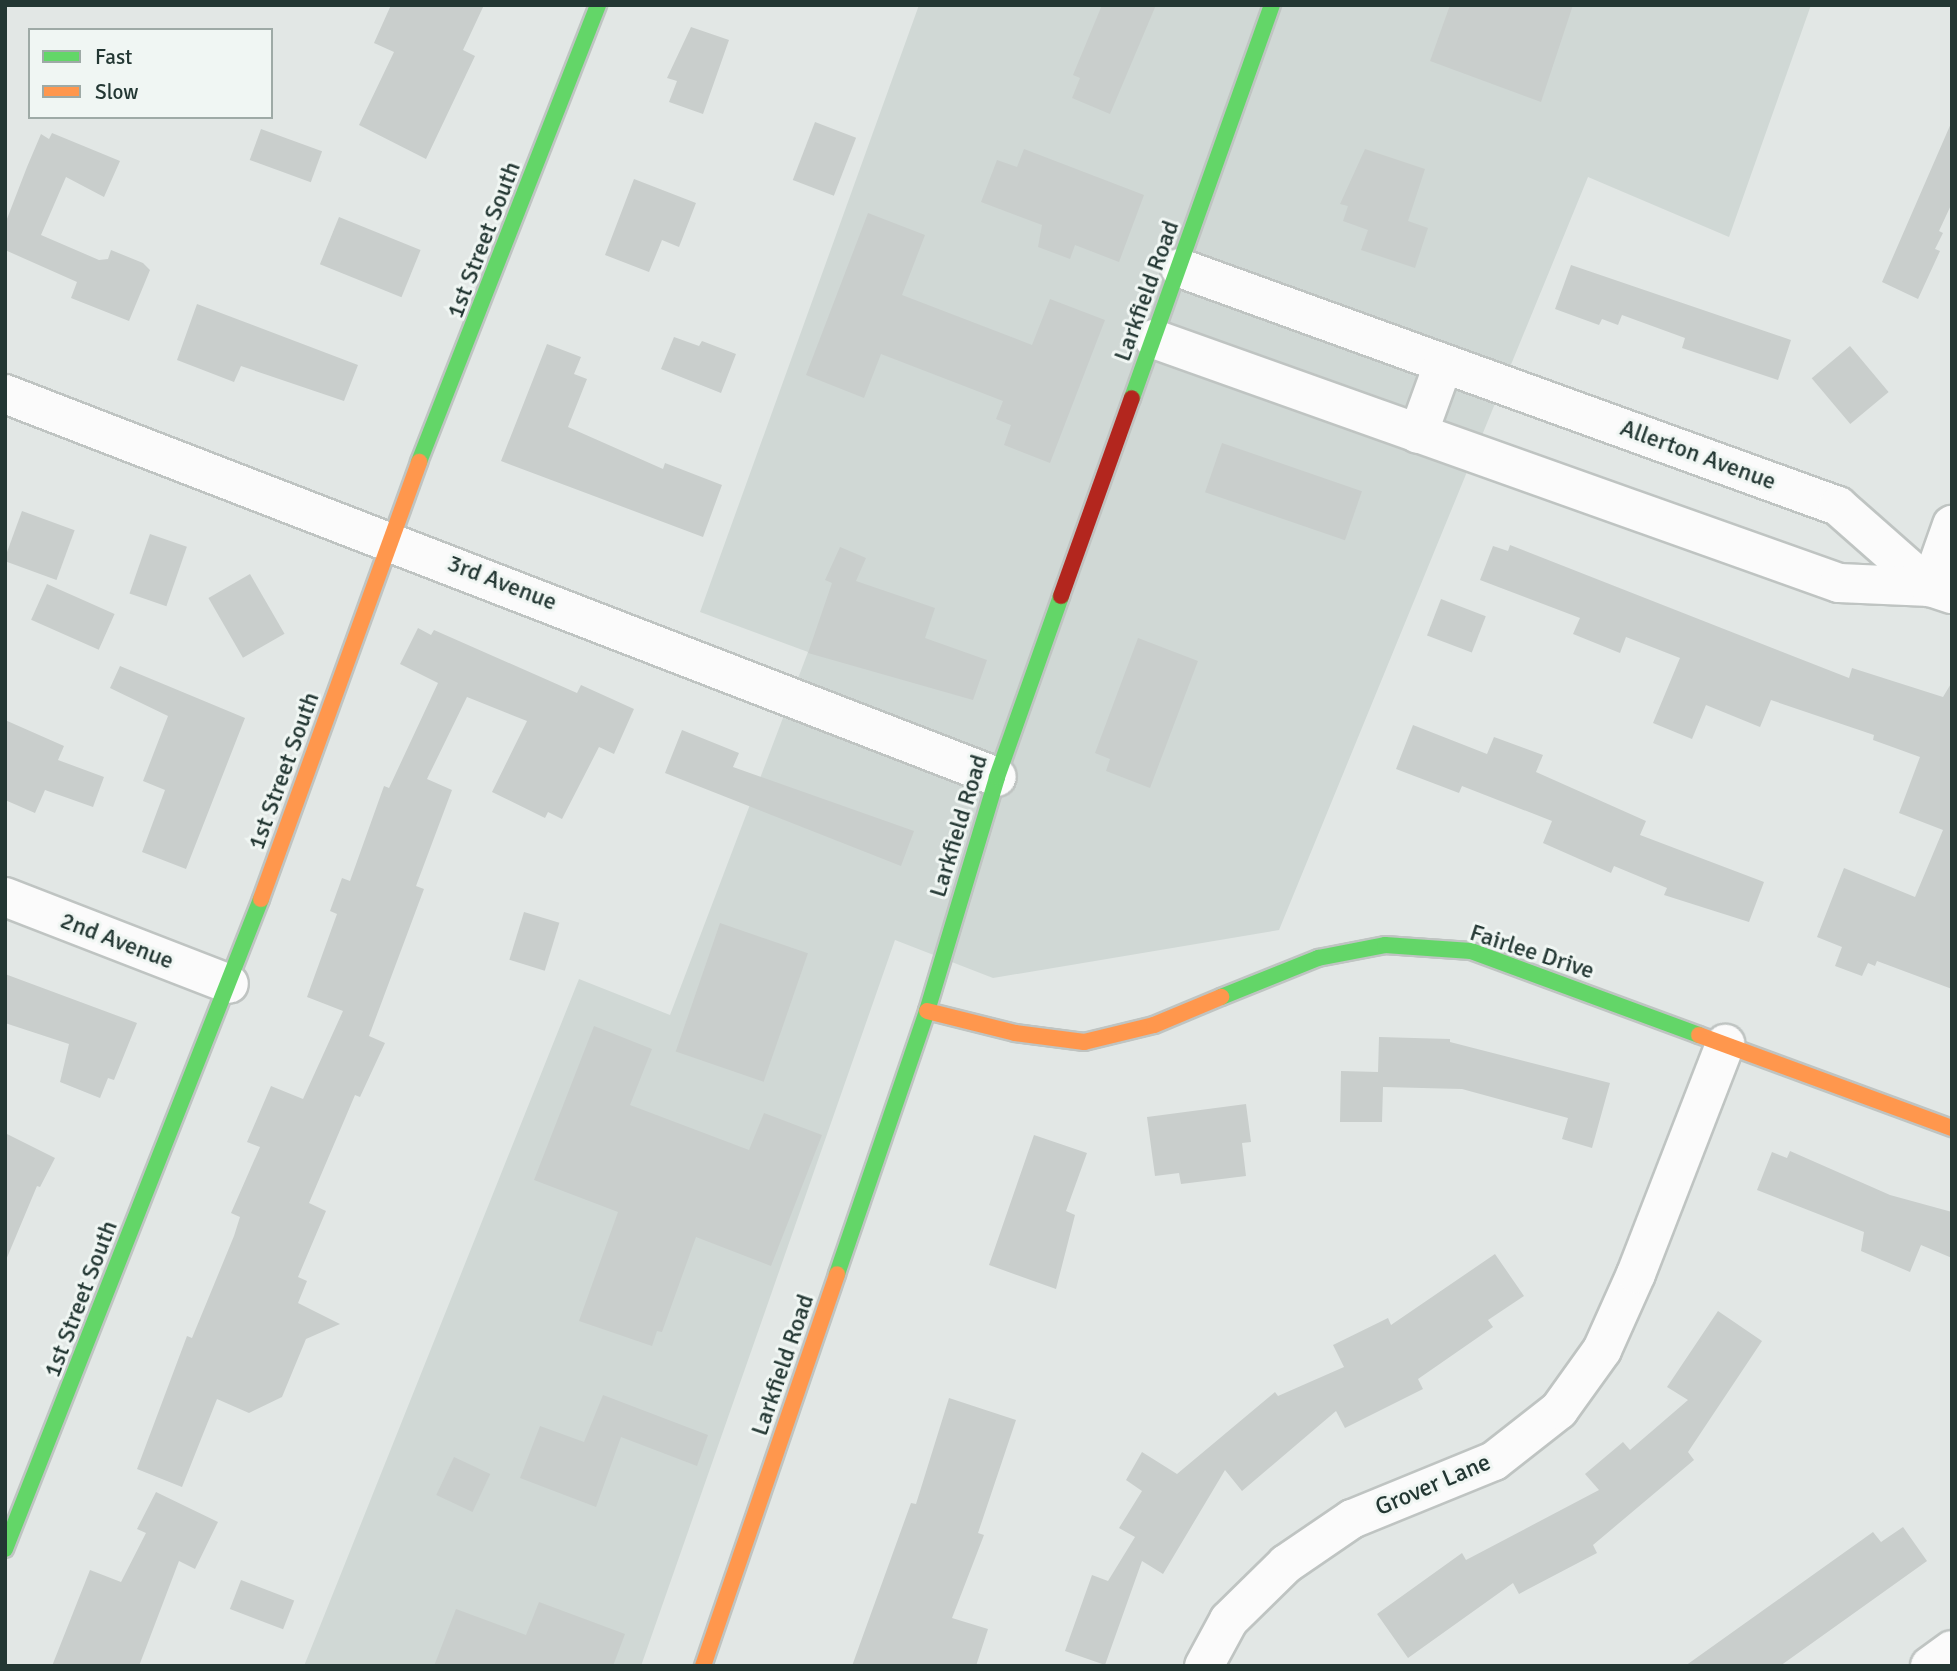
<!DOCTYPE html>
<style>
body{margin:0}
#map{position:relative;width:1957px;height:1671px;overflow:hidden;background:#e2e7e5;font-family:Signika,sans-serif}
div>[style]{position:absolute}
[style*='--x']{left:calc(var(--x)*1px);top:calc(var(--y)*1px);width:calc(var(--w)*1px);rotate:calc(var(--a)*1deg)}
.built>*{inset:0;background:#d0d8d5}
.building>*{inset:0;background:#c9cecc;transform-origin:0 0}
.roads{filter:drop-shadow(2px 0 #bfc4c2) drop-shadow(-2px 0 #bfc4c2) drop-shadow(0 2px #bfc4c2) drop-shadow(0 -2px #bfc4c2)}
.street>*{height:38px;margin:-19px;padding:0 19px;transform-origin:19px;border-radius:19px;background:#fbfbfb}
.fast>*{height:16px;margin:-8px;padding:0 8px;transform-origin:8px;border-radius:8px;background:#63d668}
.slow>*{height:16px;margin:-8px;padding:0 8px;transform-origin:8px;border-radius:8px;background:#ff974d}
.jam>*{height:16px;margin:-8px;padding:0 8px;transform-origin:8px;border-radius:8px;background:#b3261e}
span{translate:-50% -50%;white-space:nowrap;text-align:center;line-height:1.15;-webkit-text-stroke:6px #f0f6f3;paint-order:stroke}
.street-label{font-size:24px;color:#233733}
.frame{position:absolute;inset:0;border:7px solid #233733;pointer-events:none}
.legend{position:absolute;left:28px;top:28px;width:245px;height:91px;box-sizing:border-box;background:#f0f6f3;border:2px solid #9eaaa6;margin:0;padding:9px 12px;list-style:none;font-size:21px;color:#233733}
.legend li{display:flex;align-items:center;gap:14px;height:35px}
.legend b{width:35px;border:2px solid #9eaaa6}
</style>
<div id="map">
<div class="built">
<i style="clip-path:polygon(919px 5px,1811px 5px,1729px 237px,1588px 177px,1279px 930px,993px 978px,895px 940px,641px 1666px,304px 1666px,579px 979px,670px 1015px,808px 652px,700px 612px)"></i>
</div>
<div class="building">
<i style="clip-path:polygon(391px 5px,484px 5px,463px 50px,475px 56px,426px 159px,359px 125px,394px 52px,374px 43px)"></i>
<i style="clip-path:polygon(1102px 5px,1156px 5px,1110px 114px,1072px 98px,1080px 78px,1073px 75px)"></i>
<i style="clip-path:polygon(1450px 5px,1573px 5px,1541px 102px,1430px 61px)"></i>
<i style="clip-path:polygon(691px 27px,729px 40px,703px 114px,669px 102px,677px 81px,667px 78px)"></i>
<i style="clip-path:polygon(1952px 121px,1952px 203px,1939px 231px,1943px 233px,1935px 249px,1940px 251px,1918px 299px,1882px 282px)"></i>
<i style="left:815px;top:122px;width:44px;height:62px;rotate:21deg"></i>
<i style="left:261px;top:129px;width:65px;height:33px;rotate:20deg"></i>
<i style="clip-path:polygon(52px 133px,120px 161px,104px 197px,66px 177px,41px 235px,99px 260px,108px 259px,111px 250px,143px 263px,150px 270px,129px 321px,71px 298px,77px 282px,5px 250px,5px 224px,27px 167px,41px 134px,49px 139px)"></i>
<i style="clip-path:polygon(1024px 149px,1144px 195px,1119px 262px,1075px 245px,1070px 259px,1038px 247px,1042px 225px,981px 202px,997px 160px,1017px 167px)"></i>
<i style="clip-path:polygon(1365px 149px,1425px 169px,1408px 221px,1428px 228px,1415px 268px,1361px 250px,1368px 230px,1343px 221px,1348px 206px,1340px 204px)"></i>
<i style="clip-path:polygon(634px 179px,696px 203px,679px 247px,662px 240px,649px 272px,605px 255px)"></i>
<i style="clip-path:polygon(868px 213px,925px 235px,902px 295px,1032px 345px,1050px 299px,1105px 320px,1050px 463px,1004px 445px,1011px 425px,996px 419px,1003px 401px,881px 354px,864px 398px,806px 375px)"></i>
<i style="left:339px;top:217px;width:88px;height:51px;rotate:22deg"></i>
<i style="clip-path:polygon(1571px 265px,1791px 340px,1778px 380px,1682px 348px,1685px 338px,1622px 315px,1618px 325px,1602px 319px,1599px 325px,1555px 309px)"></i>
<i style="clip-path:polygon(197px 304px,358px 365px,344px 401px,241px 366px,234px 382px,177px 360px)"></i>
<i style="clip-path:polygon(674px 337px,699px 346px,702px 341px,736px 354px,721px 393px,661px 369px)"></i>
<i style="clip-path:polygon(547px 344px,581px 357px,574px 374px,587px 379px,568px 427px,663px 469px,665px 463px,722px 485px,703px 537px,501px 461px)"></i>
<i style="left:1850px;top:346px;width:60px;height:50px;rotate:50deg"></i>
<i style="left:1222px;top:443px;width:148px;height:52px;rotate:19deg"></i>
<i style="left:22px;top:511px;width:56px;height:53px;rotate:20deg"></i>
<i style="left:150px;top:534px;width:39px;height:63px;rotate:19deg"></i>
<i style="clip-path:polygon(1510px 545px,1849px 678px,1852px 668px,1943px 697px,1952px 682px,1952px 989px,1877px 961px,1875px 966px,1868px 963px,1862px 976px,1835px 966px,1842px 947px,1817px 937px,1844px 868px,1915px 897px,1943px 830px,1899px 813px,1920px 757px,1873px 740px,1874px 735px,1771px 700px,1760px 727px,1706px 705px,1692px 739px,1653px 723px,1680px 658px,1626px 637px,1620px 653px,1573px 634px,1580px 618px,1480px 580px,1493px 546px,1508px 551px)"></i>
<i style="clip-path:polygon(840px 547px,866px 558px,856px 581px,935px 608px,925px 638px,987px 660px,973px 700px,808px 653px,832px 583px,825px 580px)"></i>
<i style="left:250px;top:574px;width:69px;height:48px;rotate:60deg"></i>
<i style="left:47px;top:584px;width:74px;height:39px;rotate:24deg"></i>
<i style="left:1441px;top:599px;width:48px;height:39px;rotate:21deg"></i>
<i style="clip-path:polygon(418px 628px,431px 635px,434px 630px,577px 693px,581px 685px,634px 709px,614px 754px,599px 747px,562px 819px,548px 812px,545px 818px,492px 792px,527px 721px,467px 697px,427px 779px,452px 790px,416px 886px,424px 889px,369px 1036px,385px 1043px,360px 1097px,355px 1095px,309px 1203px,326px 1211px,298px 1277px,307px 1281px,298px 1303px,340px 1324px,306px 1339px,282px 1397px,249px 1413px,217px 1399px,182px 1487px,137px 1469px,187px 1336px,192px 1338px,234px 1236px,240px 1217px,231px 1213px,260px 1147px,247px 1142px,271px 1086px,303px 1099px,343px 1011px,307px 997px,337px 914px,330px 911px,342px 878px,350px 881px,384px 786px,389px 788px,438px 683px,400px 664px)"></i>
<i style="clip-path:polygon(1138px 638px,1198px 661px,1150px 788px,1106px 771px,1110px 759px,1095px 753px)"></i>
<i style="clip-path:polygon(120px 666px,245px 718px,186px 869px,142px 852px,165px 790px,143px 781px,168px 716px,110px 688px)"></i>
<i style="clip-path:polygon(5px 720px,64px 746px,58px 760px,104px 777px,93px 807px,45px 790px,35px 813px,5px 800px)"></i>
<i style="clip-path:polygon(1413px 725px,1487px 754px,1494px 737px,1543px 755px,1536px 772px,1646px 821px,1640px 835px,1764px 882px,1749px 922px,1664px 895px,1667px 888px,1614px 866px,1611px 873px,1543px 843px,1552px 821px,1462px 786px,1459px 793px,1396px 769px)"></i>
<i style="clip-path:polygon(682px 730px,739px 753px,733px 767px,914px 831px,901px 866px,665px 773px)"></i>
<i style="left:524px;top:912px;width:37px;height:50px;rotate:17deg"></i>
<i style="left:720px;top:923px;width:93px;height:136px;rotate:19deg"></i>
<i style="clip-path:polygon(5px 974px,137px 1023px,114px 1080px,108px 1078px,100px 1098px,60px 1082px,69px 1044px,5px 1023px)"></i>
<i style="clip-path:polygon(594px 1026px,652px 1049px,630px 1105px,749px 1150px,764px 1113px,822px 1135px,771px 1266px,696px 1237px,662px 1332px,657px 1331px,652px 1346px,579px 1321px,618px 1212px,534px 1180px)"></i>
<i style="clip-path:polygon(1379px 1037px,1450px 1039px,1450px 1042px,1610px 1083px,1592px 1148px,1562px 1139px,1568px 1118px,1462px 1089px,1383px 1087px,1382px 1122px,1340px 1122px,1341px 1071px,1378px 1072px)"></i>
<i style="clip-path:polygon(1246px 1104px,1251px 1142px,1242px 1143px,1246px 1176px,1181px 1184px,1179px 1173px,1155px 1176px,1147px 1117px)"></i>
<i style="clip-path:polygon(5px 1133px,55px 1158px,40px 1187px,37px 1186px,6px 1260px)"></i>
<i style="clip-path:polygon(1034px 1135px,1087px 1153px,1066px 1211px,1075px 1215px,1056px 1289px,989px 1265px)"></i>
<i style="clip-path:polygon(1790px 1151px,1890px 1195px,1952px 1212px,1952px 1258px,1921px 1245px,1910px 1272px,1861px 1251px,1864px 1232px,1757px 1190px,1772px 1152px,1787px 1158px)"></i>
<i style="clip-path:polygon(1495px 1254px,1524px 1296px,1488px 1320px,1493px 1327px,1418px 1379px,1423px 1389px,1345px 1428px,1336px 1411px,1242px 1491px,1225px 1470px,1163px 1574px,1142px 1561px,1105px 1665px,1065px 1651px,1092px 1575px,1108px 1581px,1135px 1537px,1119px 1528px,1142px 1491px,1126px 1480px,1142px 1452px,1177px 1474px,1275px 1392px,1278px 1396px,1344px 1367px,1333px 1345px,1388px 1318px,1391px 1325px)"></i>
<i style="clip-path:polygon(1718px 1311px,1762px 1341px,1688px 1452px,1694px 1460px,1593px 1545px,1597px 1553px,1519px 1594px,1513px 1583px,1408px 1658px,1377px 1614px,1462px 1553px,1466px 1560px,1599px 1490px,1585px 1474px,1623px 1442px,1630px 1450px,1688px 1400px,1667px 1387px)"></i>
<i style="clip-path:polygon(603px 1395px,708px 1435px,697px 1466px,621px 1437px,596px 1507px,520px 1478px,540px 1426px,584px 1442px)"></i>
<i style="clip-path:polygon(949px 1398px,1016px 1420px,978px 1533px,984px 1535px,952px 1618px,988px 1629px,976px 1666px,852px 1666px,911px 1503px,916px 1504px)"></i>
<i style="left:454px;top:1457px;width:40px;height:42px;rotate:25deg"></i>
<i style="clip-path:polygon(156px 1492px,218px 1522px,195px 1569px,179px 1561px,139px 1666px,52px 1666px,90px 1570px,121px 1582px,146px 1533px,137px 1529px)"></i>
<i style="clip-path:polygon(1903px 1527px,1927px 1561px,1780px 1666px,1685px 1666px,1873px 1532px,1881px 1542px)"></i>
<i style="left:241px;top:1580px;width:57px;height:31px;rotate:21deg"></i>
<i style="clip-path:polygon(539px 1602px,625px 1634px,613px 1666px,434px 1666px,456px 1609px,526px 1635px)"></i>
</div>
<div class="roads">
<div class="street">
<i style="--x:1180;--y:268;--w:700;--a:19.89"></i>
<i style="--x:1838;--y:506;--w:123;--a:41.4"></i>
<i style="--x:1154;--y:339;--w:727;--a:19.61"></i>
<i style="--x:1839;--y:583;--w:91;--a:2.5"></i>
<i style="--x:1930;--y:587;--w:23;--a:18"></i>
<i style="--x:5;--y:394;--w:1063;--a:21.11"></i>
<i style="--x:1418;--y:434;--w:73;--a:-70.1"></i>
<i style="--x:1930;--y:587;--w:66;--a:-70.5"></i>
<i style="--x:5;--y:897;--w:240;--a:21.2"></i>
<i style="--x:1204;--y:1666;--w:52;--a:-61.5"></i>
<i style="--x:1229;--y:1620;--w:80;--a:-44.5"></i>
<i style="--x:1286;--y:1564;--w:80;--a:-34.3"></i>
<i style="--x:1352;--y:1519;--w:153;--a:-22.2"></i>
<i style="--x:1494;--y:1461;--w:83;--a:-38.1"></i>
<i style="--x:1559;--y:1410;--w:74;--a:-54.4"></i>
<i style="--x:1602;--y:1350;--w:83;--a:-65.9"></i>
<i style="--x:1636;--y:1274;--w:247;--a:-68.8"></i>
<i style="--x:1930;--y:1666;--w:27;--a:-36"></i>
</div>
<div class="fast">
<i style="--x:1132;--y:398;--w:417;--a:-70.4"></i>
<i style="--x:419;--y:462;--w:491;--a:-68.6"></i>
<i style="--x:1221;--y:997;--w:105;--a:-21.9"></i>
<i style="--x:1318;--y:958;--w:68;--a:-11"></i>
<i style="--x:1385;--y:945;--w:86;--a:4"></i>
<i style="--x:1471;--y:951;--w:243;--a:20.2"></i>
<i style="--x:837;--y:1274;--w:278;--a:-71.1"></i>
<i style="--x:927;--y:1011;--w:244;--a:-73.3"></i>
<i style="--x:997;--y:777;--w:192;--a:-70.5"></i>
<i style="--x:5;--y:1549;--w:699;--a:-68.5"></i>
</div>
<div class="slow">
<i style="--x:261;--y:899;--w:465;--a:-70.1"></i>
<i style="--x:927;--y:1011;--w:91;--a:14"></i>
<i style="--x:1015;--y:1033;--w:70;--a:7.4"></i>
<i style="--x:1084;--y:1042;--w:72;--a:-13.7"></i>
<i style="--x:1154;--y:1025;--w:73;--a:-22.7"></i>
<i style="--x:1699;--y:1035;--w:270;--a:20.2"></i>
<i style="--x:703;--y:1666;--w:414;--a:-71.1"></i>
</div>
<div class="jam">
<i style="--x:1061;--y:596;--w:210;--a:-70.3"></i>
</div>
</div>
<div class="street-label">
<span style="left:484px;top:240px;rotate:-69deg">1st Street South</span>
<span style="left:1147px;top:291px;rotate:-70deg">Larkfield Road</span>
<span style="left:1698px;top:455px;rotate:20deg">Allerton Avenue</span>
<span style="left:502px;top:583px;rotate:21deg">3rd Avenue</span>
<span style="left:284px;top:771px;rotate:-70deg">1st Street South</span>
<span style="left:959px;top:826px;rotate:-73deg">Larkfield Road</span>
<span style="left:117px;top:941px;rotate:21deg">2nd Avenue</span>
<span style="left:1532px;top:952px;rotate:18deg">Fairlee Drive</span>
<span style="left:81px;top:1299px;rotate:-69deg">1st Street South</span>
<span style="left:783px;top:1365px;rotate:-71deg">Larkfield Road</span>
<span style="left:1433px;top:1485px;rotate:-23deg">Grover Lane</span>
</div>
<div class="frame"></div>
<ul class="legend">
<li><b style="height:9px;background:#63d668"></b>Fast</li>
<li><b style="height:9px;background:#ff974d"></b>Slow</li>
</ul>
</div>
